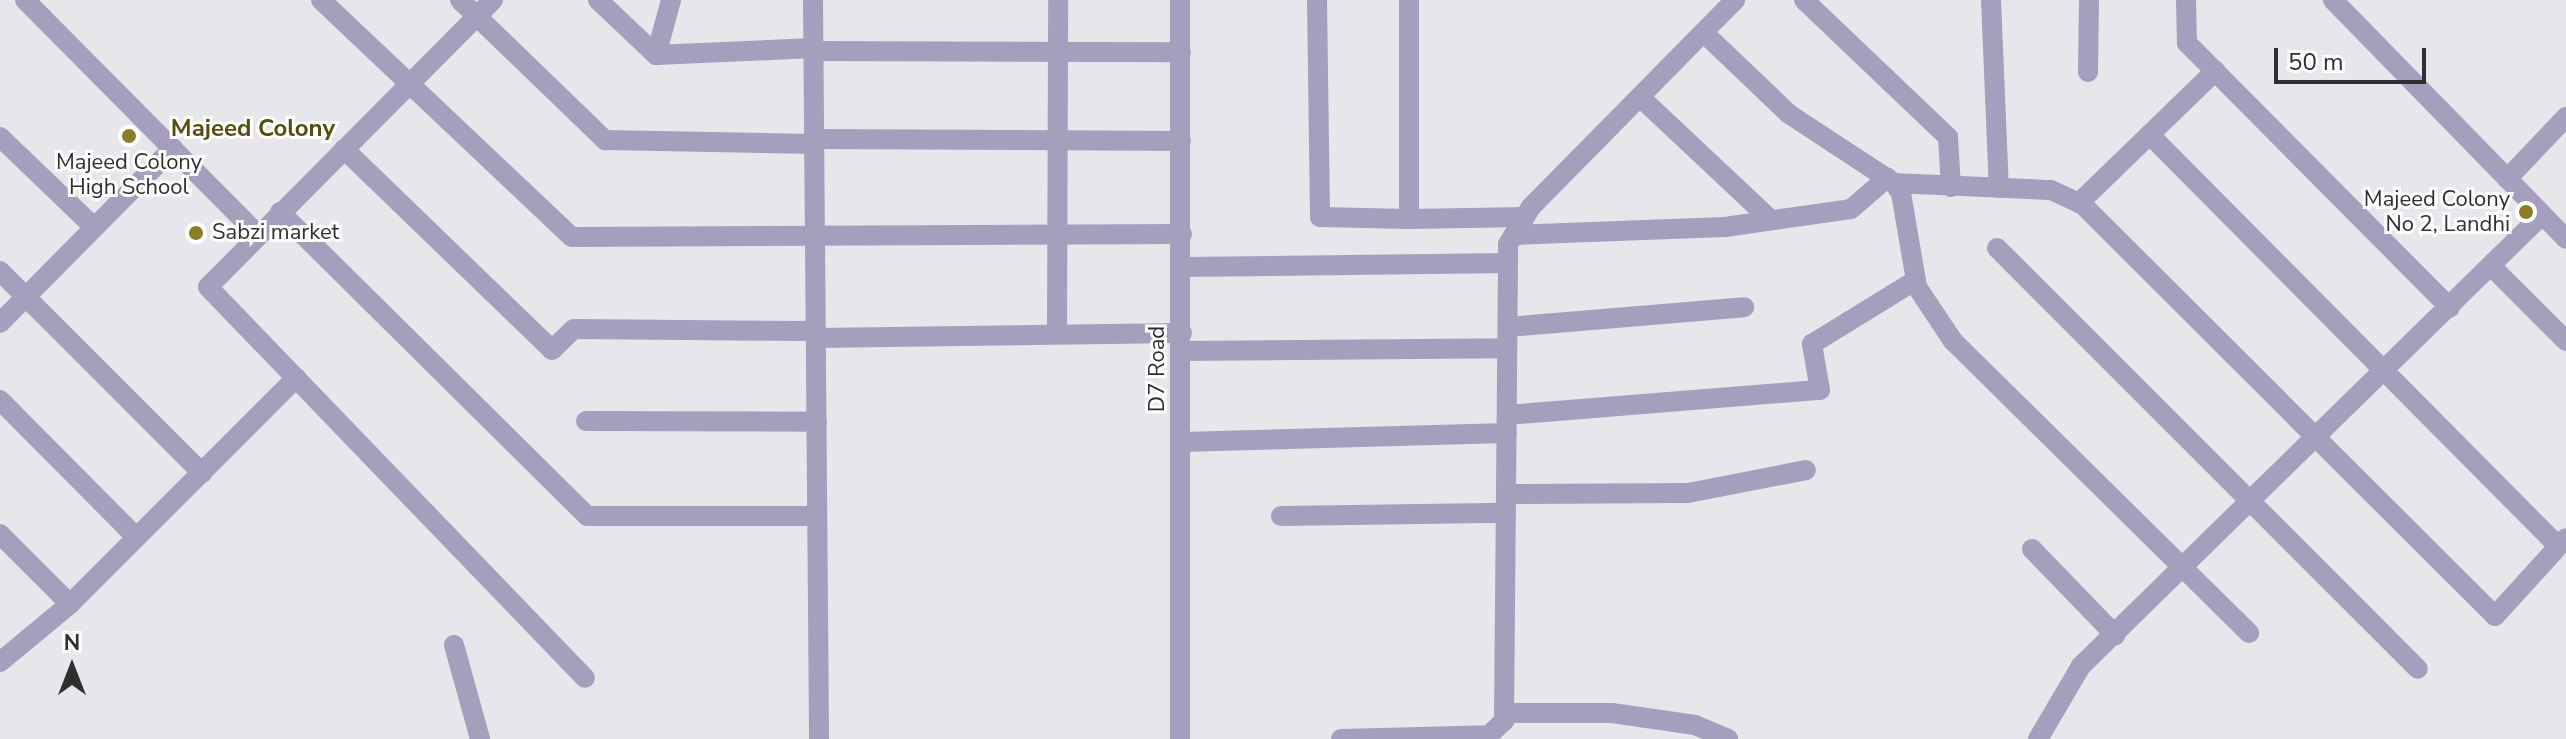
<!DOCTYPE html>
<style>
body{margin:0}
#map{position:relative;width:2566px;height:739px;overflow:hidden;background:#e7e6eb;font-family:"Nunito Sans",sans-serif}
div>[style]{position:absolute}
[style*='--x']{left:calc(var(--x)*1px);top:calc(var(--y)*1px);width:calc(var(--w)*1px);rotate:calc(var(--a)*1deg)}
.minor>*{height:20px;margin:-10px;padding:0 10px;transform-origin:10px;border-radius:10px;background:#a59ebd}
.dots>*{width:22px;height:22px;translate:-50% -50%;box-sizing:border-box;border:4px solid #fff;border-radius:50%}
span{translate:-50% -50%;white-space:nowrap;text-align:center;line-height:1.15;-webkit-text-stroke:6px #fff;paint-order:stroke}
.poi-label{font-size:22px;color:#2f2f31}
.right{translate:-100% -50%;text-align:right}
.left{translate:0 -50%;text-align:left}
.street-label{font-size:22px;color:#2f2f31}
.neighbourhood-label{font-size:24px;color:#554d0d;font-weight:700}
.north{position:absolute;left:32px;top:627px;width:80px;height:80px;-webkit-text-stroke:6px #fff;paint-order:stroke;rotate:0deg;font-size:22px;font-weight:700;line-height:32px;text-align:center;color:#2f2f31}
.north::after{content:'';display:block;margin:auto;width:28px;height:36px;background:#2f2f31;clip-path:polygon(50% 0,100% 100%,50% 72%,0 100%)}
.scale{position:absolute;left:2274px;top:48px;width:152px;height:36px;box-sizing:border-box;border:4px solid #2f2f31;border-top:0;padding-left:10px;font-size:24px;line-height:28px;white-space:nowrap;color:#2f2f31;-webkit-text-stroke:6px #fff;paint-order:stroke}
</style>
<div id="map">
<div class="minor">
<i style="--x:25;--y:0;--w:331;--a:45.2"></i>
<i style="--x:321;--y:0;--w:345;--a:43.4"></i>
<i style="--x:572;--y:237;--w:610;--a:-0.28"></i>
<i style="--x:460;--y:0;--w:202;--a:44"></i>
<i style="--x:605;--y:140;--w:209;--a:1.1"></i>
<i style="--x:493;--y:0;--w:404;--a:134.8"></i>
<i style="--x:208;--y:287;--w:543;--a:46.04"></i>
<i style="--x:598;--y:0;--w:80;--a:43.5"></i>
<i style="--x:656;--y:55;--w:158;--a:-2.5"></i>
<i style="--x:813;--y:0;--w:739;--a:89.53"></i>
<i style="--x:1317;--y:0;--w:217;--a:89.2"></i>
<i style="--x:1320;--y:217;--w:89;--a:1.3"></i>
<i style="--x:1409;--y:0;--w:219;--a:90"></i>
<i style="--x:1409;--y:219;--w:116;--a:-1"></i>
<i style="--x:1804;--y:0;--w:199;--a:43.6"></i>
<i style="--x:1948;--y:137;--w:50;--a:86.6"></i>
<i style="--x:1991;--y:0;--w:188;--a:87.6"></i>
<i style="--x:2186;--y:0;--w:43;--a:88.7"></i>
<i style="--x:2187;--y:43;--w:373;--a:45.2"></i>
<i style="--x:2333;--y:0;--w:334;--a:45.7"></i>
<i style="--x:1704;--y:33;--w:117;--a:43.6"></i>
<i style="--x:1789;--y:114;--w:126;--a:33.3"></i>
<i style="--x:1894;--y:183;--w:12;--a:55"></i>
<i style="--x:1901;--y:193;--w:95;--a:80.3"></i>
<i style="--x:1917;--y:287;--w:65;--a:56.3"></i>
<i style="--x:1953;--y:341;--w:416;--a:44.6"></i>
<i style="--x:814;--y:51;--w:367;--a:0.2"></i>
<i style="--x:656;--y:55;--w:57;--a:-74.7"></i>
<i style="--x:2088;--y:72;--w:72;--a:-89.2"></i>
<i style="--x:1640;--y:97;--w:180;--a:43.2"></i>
<i style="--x:2150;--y:135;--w:579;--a:45.21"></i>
<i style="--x:0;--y:137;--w:130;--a:43.8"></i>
<i style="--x:814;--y:139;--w:367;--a:0.3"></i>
<i style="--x:344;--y:149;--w:289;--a:44"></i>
<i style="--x:552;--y:350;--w:30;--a:-44"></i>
<i style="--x:574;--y:329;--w:242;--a:0.5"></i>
<i style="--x:2507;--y:179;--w:86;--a:-46.4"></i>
<i style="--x:1894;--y:183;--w:157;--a:2.6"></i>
<i style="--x:2051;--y:190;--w:35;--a:25"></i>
<i style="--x:2083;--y:205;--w:582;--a:44.93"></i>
<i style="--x:2495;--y:616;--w:105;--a:-47.7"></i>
<i style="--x:2079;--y:203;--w:190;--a:-44.1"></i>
<i style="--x:280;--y:212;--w:432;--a:44.7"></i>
<i style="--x:587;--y:516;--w:230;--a:0"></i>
<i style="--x:1514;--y:235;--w:211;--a:-2.2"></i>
<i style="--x:1725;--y:227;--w:127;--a:-8.1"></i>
<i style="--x:1851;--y:209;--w:48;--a:-40.7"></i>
<i style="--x:1997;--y:248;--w:595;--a:45"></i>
<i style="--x:1182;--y:267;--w:326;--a:-0.7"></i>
<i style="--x:2492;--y:267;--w:105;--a:45"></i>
<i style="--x:0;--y:271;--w:286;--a:45"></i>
<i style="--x:0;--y:323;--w:246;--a:-45.3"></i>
<i style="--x:1508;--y:327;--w:237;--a:-4.8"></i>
<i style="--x:1057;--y:334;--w:334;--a:-89.8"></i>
<i style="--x:816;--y:338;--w:366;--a:-0.8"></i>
<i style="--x:1182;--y:351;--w:325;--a:-0.5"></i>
<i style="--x:0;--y:400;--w:193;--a:45.2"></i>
<i style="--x:1507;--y:415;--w:314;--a:-4.6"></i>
<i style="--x:1820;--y:390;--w:47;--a:-99.9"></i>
<i style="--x:1812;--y:344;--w:122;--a:-31.6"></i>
<i style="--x:586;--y:421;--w:231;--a:0.2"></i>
<i style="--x:1182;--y:442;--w:325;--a:-1.6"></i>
<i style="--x:1506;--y:494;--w:182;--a:-0.3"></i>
<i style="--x:1688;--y:493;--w:120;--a:-11"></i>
<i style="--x:1281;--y:516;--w:225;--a:-0.8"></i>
<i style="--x:0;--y:534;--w:99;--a:45"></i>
<i style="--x:2032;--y:549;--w:120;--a:46"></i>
<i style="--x:454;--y:645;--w:98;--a:74.5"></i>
<i style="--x:0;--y:662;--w:91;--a:-39.6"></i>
<i style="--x:70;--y:604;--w:320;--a:-45"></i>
<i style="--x:1504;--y:713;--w:108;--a:0"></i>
<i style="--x:1612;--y:713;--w:84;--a:8.2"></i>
<i style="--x:1695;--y:725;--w:36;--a:23"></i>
<i style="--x:1180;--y:739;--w:739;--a:-90"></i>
<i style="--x:1341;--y:739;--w:148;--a:-1.5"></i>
<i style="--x:1489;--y:735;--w:21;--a:-43"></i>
<i style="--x:1504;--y:721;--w:477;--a:-89.5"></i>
<i style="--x:1508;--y:244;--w:44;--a:-58.1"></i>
<i style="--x:1531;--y:207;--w:291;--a:-45.4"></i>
<i style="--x:2038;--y:739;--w:85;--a:-59.5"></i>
<i style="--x:2081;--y:666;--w:645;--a:-44.37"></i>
</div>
<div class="dots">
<i style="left:129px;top:136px;background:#8a7e24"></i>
<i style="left:2526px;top:212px;background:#8a7e24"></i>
<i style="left:196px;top:233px;background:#8a7e24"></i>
</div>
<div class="poi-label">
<span style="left:129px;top:175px">Majeed Colony<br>High School</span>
<span class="right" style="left:2510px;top:212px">Majeed Colony<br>No 2, Landhi</span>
<span class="left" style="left:212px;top:233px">Sabzi market</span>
</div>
<div class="street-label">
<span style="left:1158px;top:369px;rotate:-90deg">D7 Road</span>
</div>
<div class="neighbourhood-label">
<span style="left:253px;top:129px">Majeed Colony</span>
</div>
<div class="north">N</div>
<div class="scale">50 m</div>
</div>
